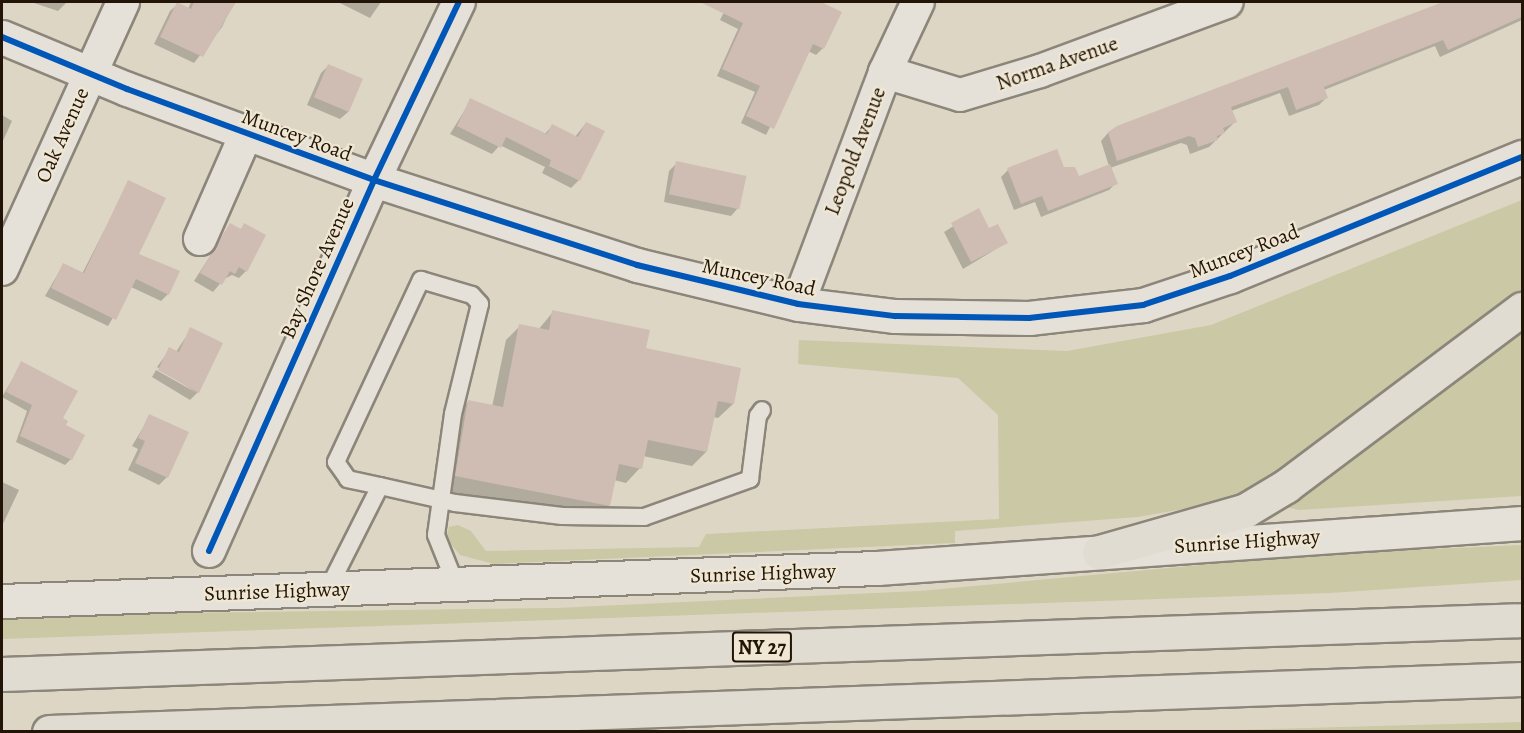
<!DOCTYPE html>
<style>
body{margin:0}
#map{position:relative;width:1524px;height:733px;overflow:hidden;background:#ddd6c5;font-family:Alegreya,serif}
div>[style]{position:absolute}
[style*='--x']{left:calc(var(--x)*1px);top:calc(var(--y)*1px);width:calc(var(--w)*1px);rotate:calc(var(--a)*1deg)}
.green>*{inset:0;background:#cbc8a5}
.shadow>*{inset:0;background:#0003}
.building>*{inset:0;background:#cfbdb3;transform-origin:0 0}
.roads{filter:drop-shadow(2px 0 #8c867a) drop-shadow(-2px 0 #8c867a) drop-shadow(0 2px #8c867a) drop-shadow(0 -2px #8c867a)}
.lane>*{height:16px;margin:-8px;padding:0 8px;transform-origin:8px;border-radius:8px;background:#e5e1d9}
.street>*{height:32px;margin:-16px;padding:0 16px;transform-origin:16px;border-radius:16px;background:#e5e1d9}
.secondary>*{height:33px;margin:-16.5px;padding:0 16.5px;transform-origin:16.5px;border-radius:16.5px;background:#e5e1d9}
.highway>*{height:33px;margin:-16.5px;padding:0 16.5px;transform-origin:16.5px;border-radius:16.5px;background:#e0dcd2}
.cycleway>*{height:6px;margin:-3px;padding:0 3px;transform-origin:3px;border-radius:3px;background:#0057b8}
span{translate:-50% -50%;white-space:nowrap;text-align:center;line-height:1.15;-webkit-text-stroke:4.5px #efe7d3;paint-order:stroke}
.shield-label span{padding:2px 4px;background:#efe7d3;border:2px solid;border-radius:4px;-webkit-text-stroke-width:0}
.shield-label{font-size:20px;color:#221406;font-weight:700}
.street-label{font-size:21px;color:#221406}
.frame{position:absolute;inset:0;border:3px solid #221406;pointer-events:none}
</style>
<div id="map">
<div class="green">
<i style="clip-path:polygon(1522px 200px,1522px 300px,1334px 444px,1229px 501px,1138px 517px,955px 531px,955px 543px,494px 564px,460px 555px,446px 538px,449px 527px,458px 525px,471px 531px,486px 551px,699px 547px,706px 534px,999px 519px,998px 415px,958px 378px,798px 364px,799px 340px,1067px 351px,1211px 325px)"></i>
<i style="clip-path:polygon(1522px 325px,1522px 496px,1299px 510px,1285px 507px,1284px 498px)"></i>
<i style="clip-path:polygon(1522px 545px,1522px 580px,1330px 593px,2px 639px,2px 620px,170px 613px,556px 608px,919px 591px,1322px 554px)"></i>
<i style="clip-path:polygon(1522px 722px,1522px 732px,1172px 731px,1198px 731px)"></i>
</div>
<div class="shadow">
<i style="clip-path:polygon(31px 2px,67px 2px,58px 11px)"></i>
<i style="clip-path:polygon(191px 2px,234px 2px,222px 27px,194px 63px,154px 44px,170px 11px,178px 4px,188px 9px)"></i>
<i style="clip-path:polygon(338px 2px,381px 2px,370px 18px)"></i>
<i style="clip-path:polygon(729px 2px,818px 2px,840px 12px,823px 48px,816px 55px,808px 51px,766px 135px,741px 123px,755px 92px,717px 76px,738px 29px,720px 20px)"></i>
<i style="clip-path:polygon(1445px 2px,1522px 2px,1522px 20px,1440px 57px,1435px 46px,1324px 90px,1326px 98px,1319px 105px,1289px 116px,1280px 93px,1231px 111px,1235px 122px,1209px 147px,1190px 154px,1187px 145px,1181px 143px,1110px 168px,1116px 183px,1109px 190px,1041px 217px,1035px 202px,1014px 210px,1001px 177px,1008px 170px,1063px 168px,1078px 178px,1109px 166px,1101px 141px,1108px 133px)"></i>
<i style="clip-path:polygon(328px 66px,361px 80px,348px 112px,340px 119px,307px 105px,321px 73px)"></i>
<i style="clip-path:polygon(471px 100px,544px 135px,552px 126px,575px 137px,586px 123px,579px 180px,571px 188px,542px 173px,545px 167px,500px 145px,492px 154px,450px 134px)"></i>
<i style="clip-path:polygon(2px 115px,12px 121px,2px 143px)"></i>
<i style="clip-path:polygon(677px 163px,738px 208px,731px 216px,664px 202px,669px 171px)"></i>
<i style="clip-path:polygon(129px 182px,137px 255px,168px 294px,161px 301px,131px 287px,108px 326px,45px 296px,63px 265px,82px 274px)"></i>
<i style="clip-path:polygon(979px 210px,988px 230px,1006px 243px,963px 269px,944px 232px)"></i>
<i style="clip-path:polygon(230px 225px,240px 230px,245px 225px,246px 271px,239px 278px,232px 275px,224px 279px,213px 292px,194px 281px)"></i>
<i style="clip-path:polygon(553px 312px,644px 349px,733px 404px,718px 418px,713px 417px,706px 452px,692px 466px,643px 456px,640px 468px,626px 483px,614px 480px,609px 505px,594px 520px,441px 490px,454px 416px,468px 402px,492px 407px,506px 340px,520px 326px,538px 330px)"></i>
<i style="clip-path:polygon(191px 329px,198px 392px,197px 393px,157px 367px,170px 349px,176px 352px)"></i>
<i style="clip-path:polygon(22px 363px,64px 425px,71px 459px,65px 465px,16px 442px,27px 411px,2px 397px)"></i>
<i style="clip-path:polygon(156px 370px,197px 393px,190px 400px,152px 377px)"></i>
<i style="clip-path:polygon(150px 416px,167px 477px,159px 485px,128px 470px,138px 449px,132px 446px)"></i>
<i style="clip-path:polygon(2px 482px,19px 490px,2px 526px)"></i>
</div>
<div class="building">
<i style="clip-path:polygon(177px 2px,191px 9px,194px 2px,236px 2px,203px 57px,160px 37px)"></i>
<i style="clip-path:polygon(700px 2px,821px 2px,842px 12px,824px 49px,813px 44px,774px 129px,746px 116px,760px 86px,722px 69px,743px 23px)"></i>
<i style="clip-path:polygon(1443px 2px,1522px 2px,1522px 17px,1448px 50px,1443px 40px,1324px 87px,1328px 98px,1296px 110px,1288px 87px,1231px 107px,1237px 122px,1223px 128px,1225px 133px,1217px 136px,1218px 140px,1198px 147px,1195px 138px,1189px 136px,1117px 161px,1108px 132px,1117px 126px)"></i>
<i style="left:328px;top:64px;width:38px;height:36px;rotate:23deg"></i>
<i style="clip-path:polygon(470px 98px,547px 134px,552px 124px,578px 137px,586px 122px,605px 131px,580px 181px,549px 166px,551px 160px,506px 137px,501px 148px,457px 126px)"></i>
<i style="clip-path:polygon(1057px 149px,1064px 167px,1075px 167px,1079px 176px,1110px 164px,1118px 184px,1048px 211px,1042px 196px,1021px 204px,1007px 168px)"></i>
<i style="left:676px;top:161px;width:72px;height:34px;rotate:12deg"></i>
<i style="clip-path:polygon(128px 180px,166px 198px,139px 254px,180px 271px,169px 295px,136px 279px,116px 320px,51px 288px,63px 263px,84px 273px)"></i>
<i style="clip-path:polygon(979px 208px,989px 228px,998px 224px,1008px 243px,971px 262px,951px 223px)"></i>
<i style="clip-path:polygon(230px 223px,241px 229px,244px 223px,266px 235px,247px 272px,239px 267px,235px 274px,230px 271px,222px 285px,200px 273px)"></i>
<i style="clip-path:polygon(552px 310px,650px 330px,646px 348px,741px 368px,734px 404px,718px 401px,707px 452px,648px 440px,642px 469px,619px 464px,610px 506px,455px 476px,468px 400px,503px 407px,519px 324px,549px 330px)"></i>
<i style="clip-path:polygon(190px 327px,223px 343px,199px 393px,158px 370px,169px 347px,179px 352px)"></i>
<i style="clip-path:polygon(21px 361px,78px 391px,63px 418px,68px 421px,66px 425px,85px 435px,72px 460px,20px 436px,32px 405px,6px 392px)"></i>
<i style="clip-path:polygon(149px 414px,189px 432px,168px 478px,135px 463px,145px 441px,138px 438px)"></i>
</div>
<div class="roads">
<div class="lane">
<i style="--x:380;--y:486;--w:33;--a:-168"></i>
<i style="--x:348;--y:479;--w:21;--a:-125"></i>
<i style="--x:336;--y:462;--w:201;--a:-65"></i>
<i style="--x:421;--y:280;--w:53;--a:16.4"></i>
<i style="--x:472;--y:295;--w:12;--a:48"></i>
<i style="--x:480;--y:304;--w:113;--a:103.8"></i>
<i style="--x:453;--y:414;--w:122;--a:98"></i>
<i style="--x:436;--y:535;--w:54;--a:68.2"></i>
<i style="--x:328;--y:589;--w:115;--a:-63.2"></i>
<i style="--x:380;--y:486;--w:77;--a:12.8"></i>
<i style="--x:455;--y:503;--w:108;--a:6.9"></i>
<i style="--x:562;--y:516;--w:82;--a:0.7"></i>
<i style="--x:644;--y:517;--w:113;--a:-19.7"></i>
<i style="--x:750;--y:479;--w:64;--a:-82.8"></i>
<i style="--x:758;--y:416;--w:7;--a:-56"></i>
</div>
<div class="street">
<i style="--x:885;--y:72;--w:78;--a:17"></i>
<i style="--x:960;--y:95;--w:84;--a:-16.7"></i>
<i style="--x:1040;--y:71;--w:199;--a:-20.3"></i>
<i style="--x:200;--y:239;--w:115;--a:-66.3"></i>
<i style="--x:2;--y:269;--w:293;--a:-65.6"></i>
<i style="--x:798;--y:304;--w:248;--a:-69.4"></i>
<i style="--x:885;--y:72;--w:77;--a:-64.8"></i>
<i style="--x:209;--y:551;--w:406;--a:-66"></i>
<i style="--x:374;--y:180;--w:197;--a:-64.5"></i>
</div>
<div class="secondary">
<i style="--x:2;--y:37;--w:135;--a:22.6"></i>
<i style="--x:127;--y:89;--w:263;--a:20.2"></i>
<i style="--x:374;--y:180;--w:276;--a:17.9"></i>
<i style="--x:637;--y:265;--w:166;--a:13.6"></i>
<i style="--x:798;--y:304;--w:98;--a:7.1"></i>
<i style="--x:895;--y:316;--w:134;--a:0.9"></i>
<i style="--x:1029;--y:318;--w:115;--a:-6.5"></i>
<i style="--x:1143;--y:305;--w:92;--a:-18.4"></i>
<i style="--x:1230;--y:276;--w:315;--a:-22.2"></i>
<i style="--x:2;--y:601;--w:876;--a:-2.16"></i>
<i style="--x:877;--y:568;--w:647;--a:-3.99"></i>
</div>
<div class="highway">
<i style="--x:1099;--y:552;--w:153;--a:-15.9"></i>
<i style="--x:1246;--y:510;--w:47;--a:-31"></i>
<i style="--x:1286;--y:486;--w:295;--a:-36.9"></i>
<i style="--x:2;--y:674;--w:1521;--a:-2.03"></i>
<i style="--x:49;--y:732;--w:1474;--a:-2.06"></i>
</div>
</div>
<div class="cycleway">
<i style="--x:2;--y:37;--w:135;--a:22.6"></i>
<i style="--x:127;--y:89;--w:263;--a:20.2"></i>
<i style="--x:374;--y:180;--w:276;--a:17.9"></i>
<i style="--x:637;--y:265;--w:166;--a:13.6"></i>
<i style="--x:798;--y:304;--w:98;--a:7.1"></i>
<i style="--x:895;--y:316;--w:134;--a:0.9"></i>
<i style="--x:1029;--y:318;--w:115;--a:-6.5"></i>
<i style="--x:1143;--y:305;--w:92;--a:-18.4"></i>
<i style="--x:1230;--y:276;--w:315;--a:-22.2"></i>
<i style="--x:209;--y:551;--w:406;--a:-66"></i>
<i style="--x:374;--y:180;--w:197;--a:-64.5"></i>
</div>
<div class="shield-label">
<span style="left:762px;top:647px">NY 27</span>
</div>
<div class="street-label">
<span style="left:1057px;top:63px;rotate:-19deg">Norma Avenue</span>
<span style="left:62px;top:135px;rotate:-66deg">Oak Avenue</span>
<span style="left:297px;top:135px;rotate:20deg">Muncey Road</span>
<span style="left:855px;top:151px;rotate:-69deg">Leopold Avenue</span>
<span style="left:1244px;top:251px;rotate:-21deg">Muncey Road</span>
<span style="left:317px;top:268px;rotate:-66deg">Bay Shore Avenue</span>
<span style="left:759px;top:277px;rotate:12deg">Muncey Road</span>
<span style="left:1247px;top:541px;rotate:-4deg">Sunrise Highway</span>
<span style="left:763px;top:573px;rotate:-2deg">Sunrise Highway</span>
<span style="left:277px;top:591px;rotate:-2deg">Sunrise Highway</span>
</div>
<div class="frame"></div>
</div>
